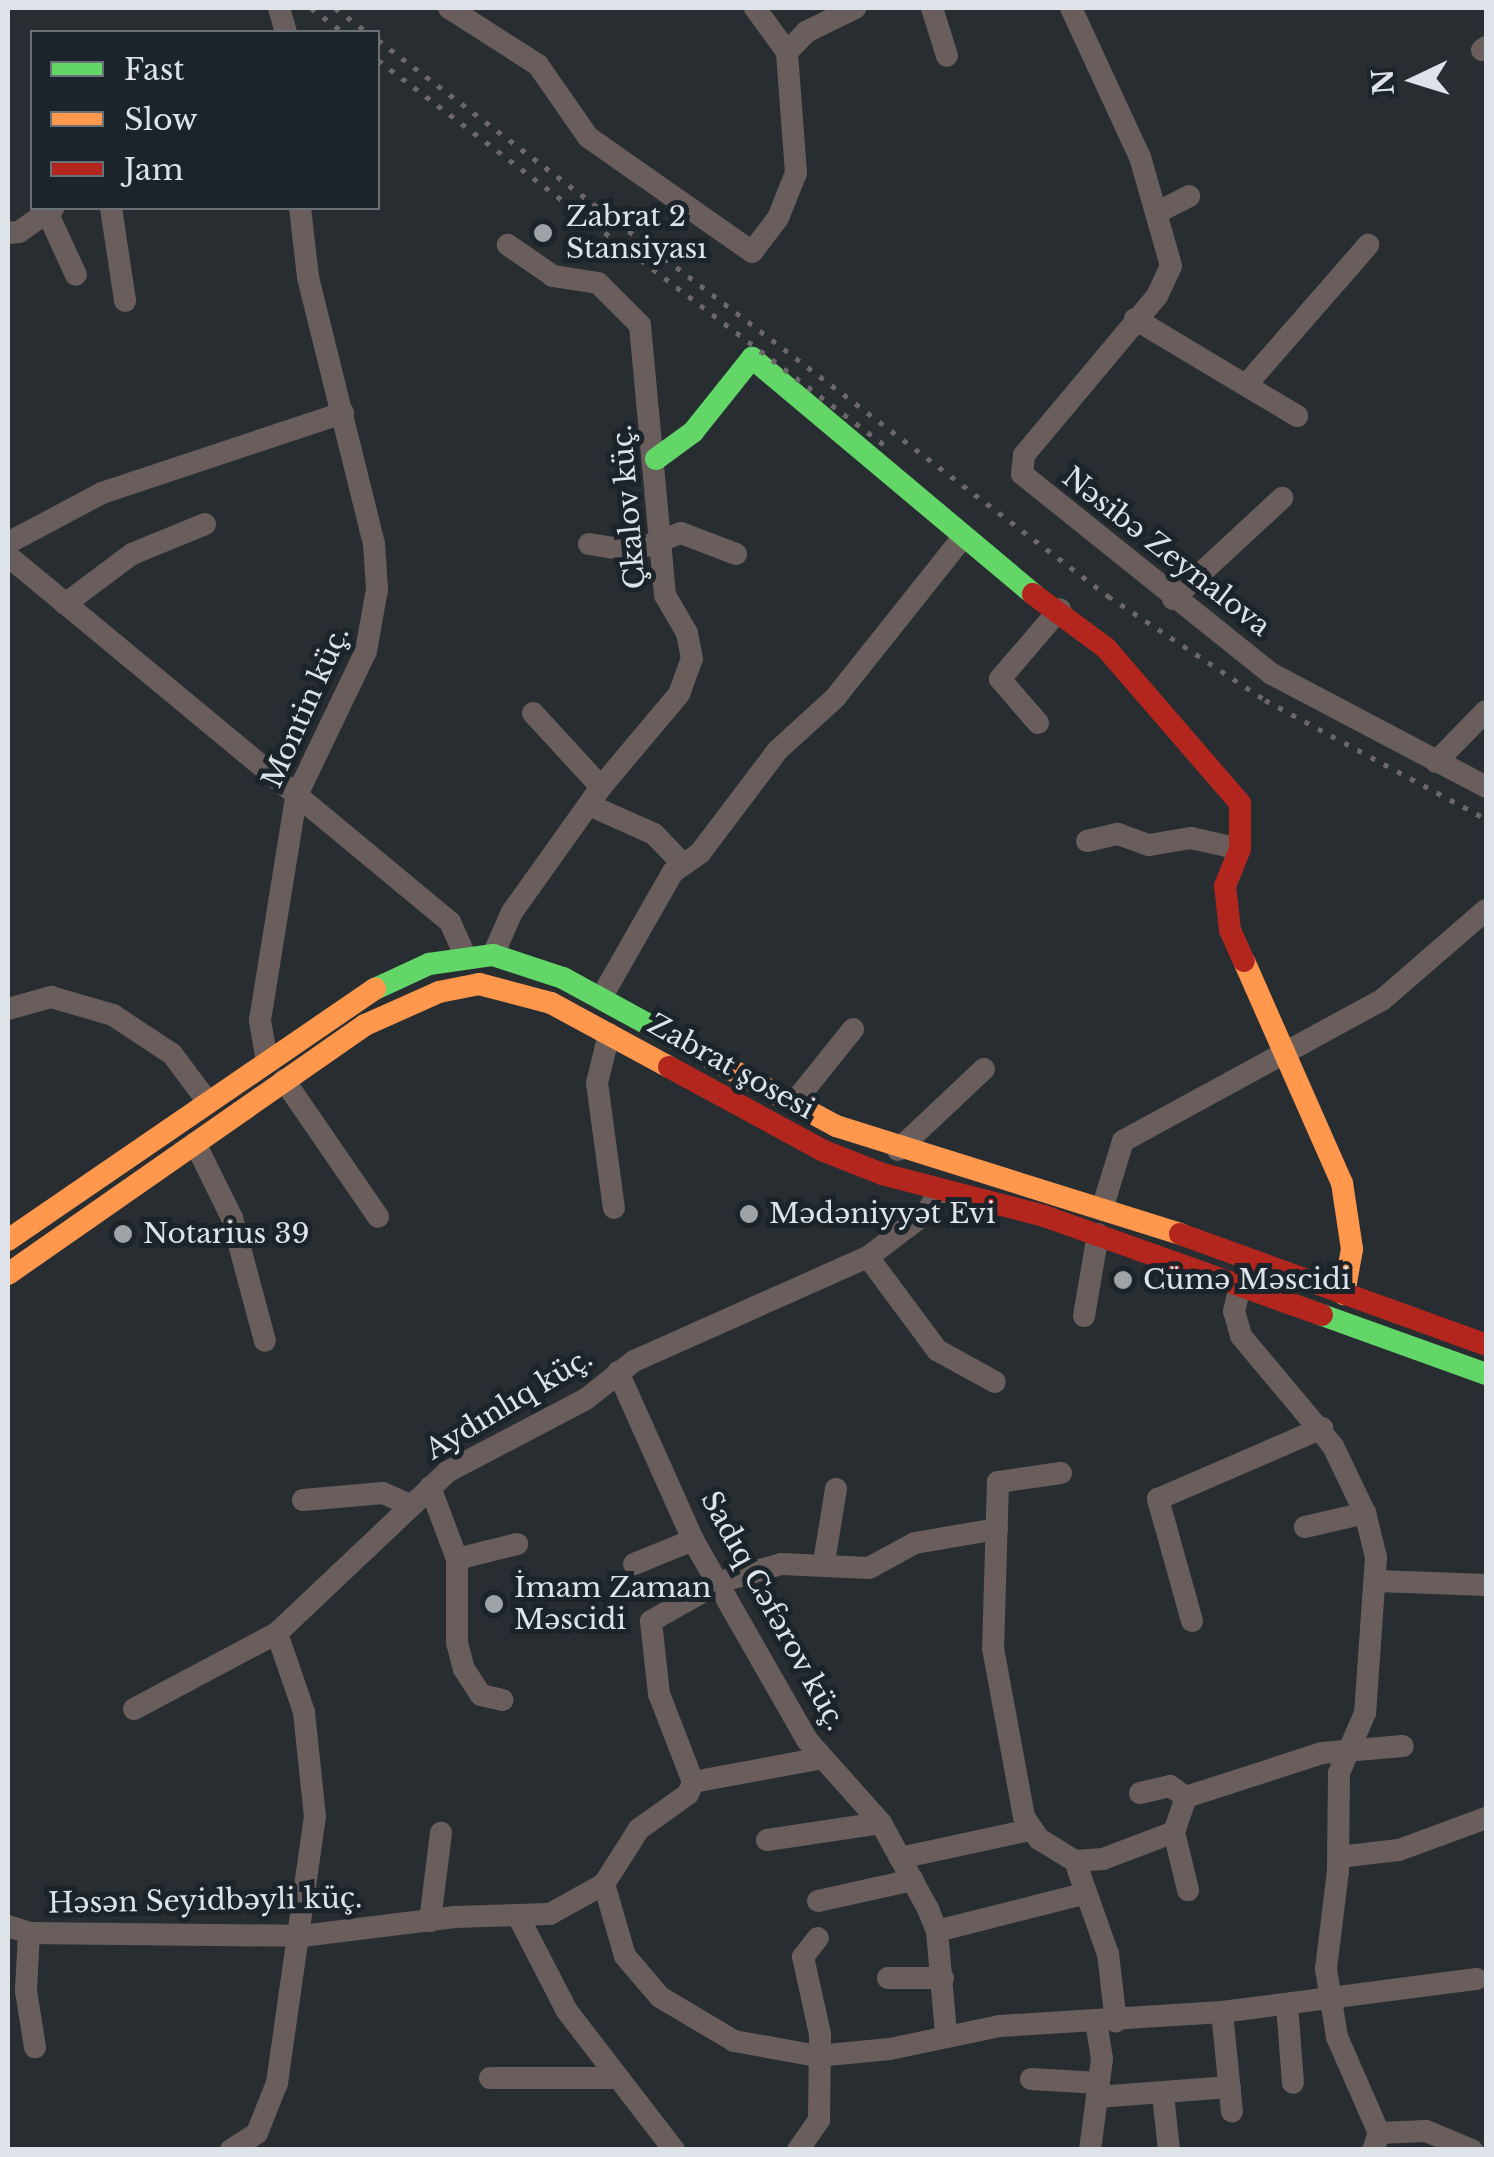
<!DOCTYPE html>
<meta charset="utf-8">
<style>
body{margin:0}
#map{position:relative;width:1494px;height:2157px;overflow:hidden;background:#282d32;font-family:"Libre Baskerville",serif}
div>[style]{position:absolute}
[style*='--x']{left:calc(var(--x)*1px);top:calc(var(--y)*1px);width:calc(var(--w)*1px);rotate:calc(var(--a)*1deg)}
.street>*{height:22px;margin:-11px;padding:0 11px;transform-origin:11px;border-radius:11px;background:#6a5e5c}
.fast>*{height:22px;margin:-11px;padding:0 11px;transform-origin:11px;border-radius:11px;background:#63d668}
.slow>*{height:22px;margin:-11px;padding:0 11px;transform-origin:11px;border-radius:11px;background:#ff974d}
.jam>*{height:22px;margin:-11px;padding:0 11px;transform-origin:11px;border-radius:11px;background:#b3261e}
.rail>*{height:5px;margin-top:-2.5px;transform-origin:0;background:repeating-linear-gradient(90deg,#6c6869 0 5px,transparent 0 15px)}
.dots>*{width:28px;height:28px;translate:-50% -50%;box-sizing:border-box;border:5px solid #1b242b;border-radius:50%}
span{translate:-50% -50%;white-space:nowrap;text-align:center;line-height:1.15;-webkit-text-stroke:10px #1b242b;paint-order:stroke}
.poi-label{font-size:28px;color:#dde3e8}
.left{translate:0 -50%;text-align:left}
.street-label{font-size:28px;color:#dde3e8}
.frame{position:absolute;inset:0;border:10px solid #dde3e8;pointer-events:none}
.legend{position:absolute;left:30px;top:30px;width:350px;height:180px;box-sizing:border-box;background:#1b242b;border:2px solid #697077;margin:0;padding:12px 18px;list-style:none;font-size:30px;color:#dde3e8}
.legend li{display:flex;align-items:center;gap:20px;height:50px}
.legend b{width:50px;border:2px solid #697077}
.north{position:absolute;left:1364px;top:30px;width:100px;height:100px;-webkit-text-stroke:8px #1b242b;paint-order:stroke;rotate:266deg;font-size:28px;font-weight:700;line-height:40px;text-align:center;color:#dde3e8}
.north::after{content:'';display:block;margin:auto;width:35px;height:45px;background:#dde3e8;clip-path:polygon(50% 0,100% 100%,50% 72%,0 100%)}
</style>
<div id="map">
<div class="street">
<i style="--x:279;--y:8;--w:25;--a:74"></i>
<i style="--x:449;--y:8;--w:106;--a:32.6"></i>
<i style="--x:538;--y:65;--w:88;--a:55.2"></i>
<i style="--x:588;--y:137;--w:200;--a:35"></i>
<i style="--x:752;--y:252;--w:43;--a:-52.6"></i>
<i style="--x:778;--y:218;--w:48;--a:-68.2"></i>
<i style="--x:796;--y:173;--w:121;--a:-94.3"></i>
<i style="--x:787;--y:52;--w:28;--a:-46"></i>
<i style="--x:806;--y:32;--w:55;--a:-26.1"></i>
<i style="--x:755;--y:8;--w:54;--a:54"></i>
<i style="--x:932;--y:8;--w:50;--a:72.6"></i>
<i style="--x:1071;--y:8;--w:164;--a:65.2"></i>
<i style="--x:1140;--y:157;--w:113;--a:74.1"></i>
<i style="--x:1171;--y:266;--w:33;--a:115"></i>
<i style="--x:1157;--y:296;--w:207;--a:129.9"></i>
<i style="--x:1024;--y:455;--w:19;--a:96"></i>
<i style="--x:1022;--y:474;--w:320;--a:38.7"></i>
<i style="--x:1272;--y:674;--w:242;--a:27.8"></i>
<i style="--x:1482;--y:50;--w:5;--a:-37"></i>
<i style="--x:111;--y:208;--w:94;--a:81.4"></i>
<i style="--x:47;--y:212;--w:69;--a:65.3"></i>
<i style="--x:1158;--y:212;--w:35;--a:-27"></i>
<i style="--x:8;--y:233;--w:11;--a:-5"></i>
<i style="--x:19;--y:232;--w:42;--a:-35.2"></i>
<i style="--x:1135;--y:319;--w:189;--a:30.9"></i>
<i style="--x:1246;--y:385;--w:186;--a:-48.9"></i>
<i style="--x:8;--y:543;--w:106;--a:-28"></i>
<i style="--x:102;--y:493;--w:254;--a:-18.4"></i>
<i style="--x:589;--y:544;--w:45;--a:9"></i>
<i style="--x:633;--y:551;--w:51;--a:-20.6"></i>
<i style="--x:681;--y:533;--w:59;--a:20.9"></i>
<i style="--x:8;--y:556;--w:574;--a:39.63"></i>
<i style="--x:450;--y:922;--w:35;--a:66"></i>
<i style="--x:1173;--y:599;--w:149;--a:-42.8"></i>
<i style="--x:65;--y:604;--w:84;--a:-36.7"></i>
<i style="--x:132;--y:554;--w:79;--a:-22.3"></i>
<i style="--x:533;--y:713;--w:100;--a:47.4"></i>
<i style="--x:1038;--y:723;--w:58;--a:-130.8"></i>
<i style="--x:1000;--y:679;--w:92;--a:-49.4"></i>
<i style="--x:1436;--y:762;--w:71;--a:-45.6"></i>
<i style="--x:589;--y:805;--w:71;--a:24"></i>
<i style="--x:654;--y:834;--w:40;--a:46"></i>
<i style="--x:1087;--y:841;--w:32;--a:-13"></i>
<i style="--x:1118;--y:834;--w:33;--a:20"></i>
<i style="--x:1149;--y:845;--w:43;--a:-9.5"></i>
<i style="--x:1191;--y:838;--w:50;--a:12.7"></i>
<i style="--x:493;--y:955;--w:47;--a:-66.2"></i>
<i style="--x:512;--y:912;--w:153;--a:-54.5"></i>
<i style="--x:601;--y:787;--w:121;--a:-50"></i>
<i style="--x:679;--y:694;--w:37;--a:-70"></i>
<i style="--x:692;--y:659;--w:26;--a:-101"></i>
<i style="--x:687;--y:633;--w:44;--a:-120.1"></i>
<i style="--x:665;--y:595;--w:271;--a:-95.3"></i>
<i style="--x:640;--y:325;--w:59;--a:-135"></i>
<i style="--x:598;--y:283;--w:46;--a:-171.2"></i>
<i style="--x:553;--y:276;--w:55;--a:-145.4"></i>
<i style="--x:601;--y:998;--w:145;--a:-60.3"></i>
<i style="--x:673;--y:872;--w:33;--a:-35"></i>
<i style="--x:700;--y:853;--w:129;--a:-52.9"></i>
<i style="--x:778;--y:750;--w:77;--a:-42.4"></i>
<i style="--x:835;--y:698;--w:207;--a:-51.5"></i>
<i style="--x:8;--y:1009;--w:45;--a:-15.6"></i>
<i style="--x:51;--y:997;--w:65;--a:16.2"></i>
<i style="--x:113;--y:1015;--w:71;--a:33.5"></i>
<i style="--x:172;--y:1054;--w:55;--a:53.1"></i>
<i style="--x:609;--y:1034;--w:50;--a:103.8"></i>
<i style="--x:597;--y:1083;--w:126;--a:82.3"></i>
<i style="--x:266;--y:1055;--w:36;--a:-100"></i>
<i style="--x:260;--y:1020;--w:226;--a:-80.8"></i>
<i style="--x:296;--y:797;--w:162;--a:-64.4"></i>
<i style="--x:366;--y:651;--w:63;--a:-79.9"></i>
<i style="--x:377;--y:589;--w:45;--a:-93.8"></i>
<i style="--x:374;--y:544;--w:275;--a:-103.9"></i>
<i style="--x:308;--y:277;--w:69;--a:-96.6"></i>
<i style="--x:284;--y:1080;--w:166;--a:55.5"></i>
<i style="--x:793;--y:1104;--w:96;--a:-51.3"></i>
<i style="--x:195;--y:1143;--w:84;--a:63.7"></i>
<i style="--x:232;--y:1218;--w:127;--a:75"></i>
<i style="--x:898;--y:1150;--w:118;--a:-43.3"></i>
<i style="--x:1103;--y:1206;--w:68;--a:-72.9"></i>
<i style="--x:1123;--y:1141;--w:295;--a:-28.6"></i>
<i style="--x:1382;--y:1000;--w:138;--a:-40.9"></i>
<i style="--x:868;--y:1257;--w:116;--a:53.4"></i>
<i style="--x:937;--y:1350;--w:66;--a:28.9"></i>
<i style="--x:1240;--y:1287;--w:25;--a:104"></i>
<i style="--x:1234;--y:1311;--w:26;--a:74"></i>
<i style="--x:1241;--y:1336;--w:143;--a:50.1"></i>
<i style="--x:1333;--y:1446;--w:74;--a:64.5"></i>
<i style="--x:1365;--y:1513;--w:45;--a:76"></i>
<i style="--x:1376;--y:1557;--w:156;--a:94"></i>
<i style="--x:1365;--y:1713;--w:65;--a:113.4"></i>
<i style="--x:1339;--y:1773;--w:98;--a:90.6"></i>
<i style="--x:1338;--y:1871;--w:99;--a:97"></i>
<i style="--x:1326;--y:1969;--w:69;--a:80.8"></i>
<i style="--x:1337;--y:2037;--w:105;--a:66.4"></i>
<i style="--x:1379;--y:2133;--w:18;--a:109"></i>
<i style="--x:1084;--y:1316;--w:83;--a:-80.3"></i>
<i style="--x:618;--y:1372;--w:184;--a:65.9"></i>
<i style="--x:693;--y:1540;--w:230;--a:60.3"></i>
<i style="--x:807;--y:1740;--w:111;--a:48.3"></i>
<i style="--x:881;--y:1823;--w:98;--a:61.3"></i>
<i style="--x:928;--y:1909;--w:24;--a:68"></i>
<i style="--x:937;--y:1931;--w:103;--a:85"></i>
<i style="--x:1061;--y:1473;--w:64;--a:171.9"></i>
<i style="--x:998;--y:1482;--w:166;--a:91.7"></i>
<i style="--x:993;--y:1648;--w:172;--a:79.6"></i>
<i style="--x:1024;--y:1817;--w:27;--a:56"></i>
<i style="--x:1039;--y:1839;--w:42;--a:31.4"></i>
<i style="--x:1075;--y:1861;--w:99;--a:70.5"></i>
<i style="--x:1108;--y:1954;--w:68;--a:83.3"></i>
<i style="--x:430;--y:1487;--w:77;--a:69.4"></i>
<i style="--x:457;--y:1559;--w:84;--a:90"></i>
<i style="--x:457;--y:1643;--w:27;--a:75"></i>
<i style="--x:464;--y:1669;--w:31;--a:57"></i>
<i style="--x:481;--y:1695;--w:22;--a:13"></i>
<i style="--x:303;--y:1500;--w:80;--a:-5"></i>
<i style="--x:383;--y:1493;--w:30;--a:24"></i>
<i style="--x:1305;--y:1527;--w:62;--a:-13.1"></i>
<i style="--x:457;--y:1559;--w:62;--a:-14"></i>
<i style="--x:824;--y:1562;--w:74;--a:-80.7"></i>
<i style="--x:634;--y:1564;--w:64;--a:-22.1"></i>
<i style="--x:1378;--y:1581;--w:108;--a:2.1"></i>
<i style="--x:1192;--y:1621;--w:127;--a:-105.6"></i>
<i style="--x:1158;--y:1499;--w:179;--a:-23.4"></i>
<i style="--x:134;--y:1709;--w:162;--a:-28"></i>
<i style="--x:277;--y:1633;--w:234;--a:-43.4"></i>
<i style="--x:447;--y:1472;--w:157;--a:-27.7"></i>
<i style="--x:586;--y:1399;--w:61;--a:-38.4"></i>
<i style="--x:634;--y:1361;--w:256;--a:-24"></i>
<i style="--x:868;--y:1257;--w:74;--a:-37.3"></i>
<i style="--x:927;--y:1212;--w:26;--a:-59"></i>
<i style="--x:693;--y:1782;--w:94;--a:-111.1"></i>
<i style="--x:659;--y:1694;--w:73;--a:-96.3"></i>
<i style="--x:651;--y:1621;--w:79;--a:-29.5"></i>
<i style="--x:720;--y:1582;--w:64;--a:-16.4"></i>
<i style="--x:781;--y:1564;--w:88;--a:2.6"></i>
<i style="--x:869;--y:1568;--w:52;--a:-28.5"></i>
<i style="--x:915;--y:1543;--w:83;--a:-9.7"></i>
<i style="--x:1140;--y:1793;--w:31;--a:-13"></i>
<i style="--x:1170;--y:1786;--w:19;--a:35"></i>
<i style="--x:1174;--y:1832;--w:60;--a:76.4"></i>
<i style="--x:767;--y:1840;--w:115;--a:-8.5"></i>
<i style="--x:1339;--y:1857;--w:60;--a:-6.7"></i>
<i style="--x:1399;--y:1850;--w:93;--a:-20.2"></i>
<i style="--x:900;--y:1858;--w:132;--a:-12.2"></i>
<i style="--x:1075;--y:1861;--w:28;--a:-4"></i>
<i style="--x:1103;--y:1859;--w:76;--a:-20.8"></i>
<i style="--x:1174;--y:1832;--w:37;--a:-71"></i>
<i style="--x:1186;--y:1797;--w:143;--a:-17.9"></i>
<i style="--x:1322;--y:1753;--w:81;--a:-4.9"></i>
<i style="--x:604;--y:1884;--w:75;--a:73.7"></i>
<i style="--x:625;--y:1956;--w:54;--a:49.5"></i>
<i style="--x:660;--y:1997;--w:86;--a:30.7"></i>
<i style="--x:734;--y:2041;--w:84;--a:10.2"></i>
<i style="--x:817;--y:2056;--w:73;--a:-5.5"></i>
<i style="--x:890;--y:2049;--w:112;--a:-11.8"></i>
<i style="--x:1000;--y:2026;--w:222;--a:-3.6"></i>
<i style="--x:1222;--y:2012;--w:257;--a:-7.4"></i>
<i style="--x:818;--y:1901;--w:97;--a:-12.5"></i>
<i style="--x:520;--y:1920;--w:102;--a:62.7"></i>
<i style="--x:567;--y:2011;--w:175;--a:52.4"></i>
<i style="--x:430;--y:1921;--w:89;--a:-82.9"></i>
<i style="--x:8;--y:1926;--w:22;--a:18"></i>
<i style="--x:29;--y:1933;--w:273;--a:0.6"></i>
<i style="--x:302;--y:1936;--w:154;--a:-7.1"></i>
<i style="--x:455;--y:1917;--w:95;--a:-1.8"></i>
<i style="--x:550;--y:1914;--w:62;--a:-29.1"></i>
<i style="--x:604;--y:1884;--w:65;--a:-57.5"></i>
<i style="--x:639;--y:1829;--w:60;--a:-35.5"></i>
<i style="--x:688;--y:1794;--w:13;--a:-67"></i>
<i style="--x:693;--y:1782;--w:131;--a:-10.5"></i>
<i style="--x:937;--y:1931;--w:151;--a:-14.2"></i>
<i style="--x:29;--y:1933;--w:58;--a:93"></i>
<i style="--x:26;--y:1991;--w:57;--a:80.9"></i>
<i style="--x:888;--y:1978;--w:55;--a:0"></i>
<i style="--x:1287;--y:2005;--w:78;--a:85.6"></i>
<i style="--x:1222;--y:2012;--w:100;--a:84.3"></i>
<i style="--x:490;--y:2078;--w:124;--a:0"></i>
<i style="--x:1031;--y:2079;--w:68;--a:3.4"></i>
<i style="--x:1163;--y:2095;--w:55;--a:83.8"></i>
<i style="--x:1097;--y:2097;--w:133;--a:-4.3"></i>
<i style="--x:1379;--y:2133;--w:47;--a:-2.4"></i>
<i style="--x:1426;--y:2131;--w:50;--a:22.4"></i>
<i style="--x:231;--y:2150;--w:31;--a:-33"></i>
<i style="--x:257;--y:2133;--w:54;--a:-68.2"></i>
<i style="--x:277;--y:2083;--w:269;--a:-81.9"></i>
<i style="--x:315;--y:1817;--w:106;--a:-96"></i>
<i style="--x:304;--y:1712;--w:83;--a:-108.9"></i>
<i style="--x:798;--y:2150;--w:37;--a:-55"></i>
<i style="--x:819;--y:2120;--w:86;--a:-89.3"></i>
<i style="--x:820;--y:2034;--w:79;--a:-102.4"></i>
<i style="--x:803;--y:1957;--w:24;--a:-52"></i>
<i style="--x:1090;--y:2150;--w:92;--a:-82.5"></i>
<i style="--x:1102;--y:2059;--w:36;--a:-99"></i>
</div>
<div class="fast">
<i style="--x:656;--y:459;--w:46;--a:-36.1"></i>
<i style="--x:693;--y:432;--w:95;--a:-51.4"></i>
<i style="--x:752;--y:358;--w:367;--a:40"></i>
<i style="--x:375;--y:989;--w:60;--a:-24.8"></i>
<i style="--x:429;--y:964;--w:65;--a:-8"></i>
<i style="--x:493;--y:955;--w:74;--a:18.2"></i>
<i style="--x:563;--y:978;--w:180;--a:28.6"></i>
<i style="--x:1322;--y:1315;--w:174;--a:19.8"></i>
</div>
<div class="slow">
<i style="--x:1244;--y:961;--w:243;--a:66.2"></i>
<i style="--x:1342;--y:1183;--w:67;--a:81.4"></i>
<i style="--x:1352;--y:1249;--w:46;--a:100.1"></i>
<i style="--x:721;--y:1064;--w:131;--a:28.3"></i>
<i style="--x:836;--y:1126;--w:361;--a:17.4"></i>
<i style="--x:8;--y:1240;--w:445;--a:-34.4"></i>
<i style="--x:8;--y:1274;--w:435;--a:-34.9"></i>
<i style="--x:365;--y:1025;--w:81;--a:-24"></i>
<i style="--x:439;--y:992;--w:41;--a:-11.3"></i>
<i style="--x:479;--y:984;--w:74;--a:14.8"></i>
<i style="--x:551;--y:1003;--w:134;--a:28.5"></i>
</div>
<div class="jam">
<i style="--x:1033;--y:594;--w:91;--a:36.5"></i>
<i style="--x:1106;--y:648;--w:205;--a:49.2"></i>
<i style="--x:1240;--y:803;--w:46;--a:90"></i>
<i style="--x:1240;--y:849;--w:40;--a:112"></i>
<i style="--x:1225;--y:886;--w:44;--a:83.5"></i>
<i style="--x:1230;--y:930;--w:34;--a:66"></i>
<i style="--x:669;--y:1067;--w:176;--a:28.5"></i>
<i style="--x:824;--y:1151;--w:62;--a:21.6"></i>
<i style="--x:882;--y:1174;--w:167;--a:14.5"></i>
<i style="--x:1044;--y:1216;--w:295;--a:19.6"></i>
<i style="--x:1180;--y:1234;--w:326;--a:19.9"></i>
</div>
<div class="rail">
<i style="--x:311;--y:8;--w:40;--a:37"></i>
<i style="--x:335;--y:8;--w:40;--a:37"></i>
<i style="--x:378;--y:40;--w:918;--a:37.29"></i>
<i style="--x:1108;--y:596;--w:188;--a:33.5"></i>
<i style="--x:1265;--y:700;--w:251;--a:28.3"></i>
<i style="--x:378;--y:60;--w:639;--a:37.25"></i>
</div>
<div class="dots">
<i style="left:543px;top:233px;background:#9ea3a8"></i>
<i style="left:749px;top:1214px;background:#9ea3a8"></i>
<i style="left:123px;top:1234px;background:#9ea3a8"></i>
<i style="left:1123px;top:1280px;background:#9ea3a8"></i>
<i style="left:494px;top:1604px;background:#9ea3a8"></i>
</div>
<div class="poi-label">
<span class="left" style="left:566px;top:233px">Zabrat 2<br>Stansiyası</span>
<span class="left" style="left:769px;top:1214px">Mədəniyyət Evi</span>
<span class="left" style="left:143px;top:1234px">Notarius 39</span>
<span class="left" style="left:1143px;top:1280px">Cümə Məscidi</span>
<span class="left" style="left:514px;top:1604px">İmam Zaman<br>Məscidi</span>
</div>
<div class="street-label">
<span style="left:629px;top:507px;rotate:-95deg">Çkalov küç.</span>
<span style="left:1166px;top:552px;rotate:38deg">Nəsibə Zeynalova</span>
<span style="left:306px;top:707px;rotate:-66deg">Montin küç.</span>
<span style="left:731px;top:1067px;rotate:29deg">Zabrat şosesi</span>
<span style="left:509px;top:1404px;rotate:-31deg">Aydınlıq küç.</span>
<span style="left:773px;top:1611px;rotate:61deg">Sadıq Cəfərov küç.</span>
<span style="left:205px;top:1901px;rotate:-1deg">Həsən Seyidbəyli küç.</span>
</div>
<div class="frame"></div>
<ul class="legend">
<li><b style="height:12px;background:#63d668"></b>Fast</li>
<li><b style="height:12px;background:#ff974d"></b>Slow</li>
<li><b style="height:12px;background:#b3261e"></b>Jam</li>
</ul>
<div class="north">N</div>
</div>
